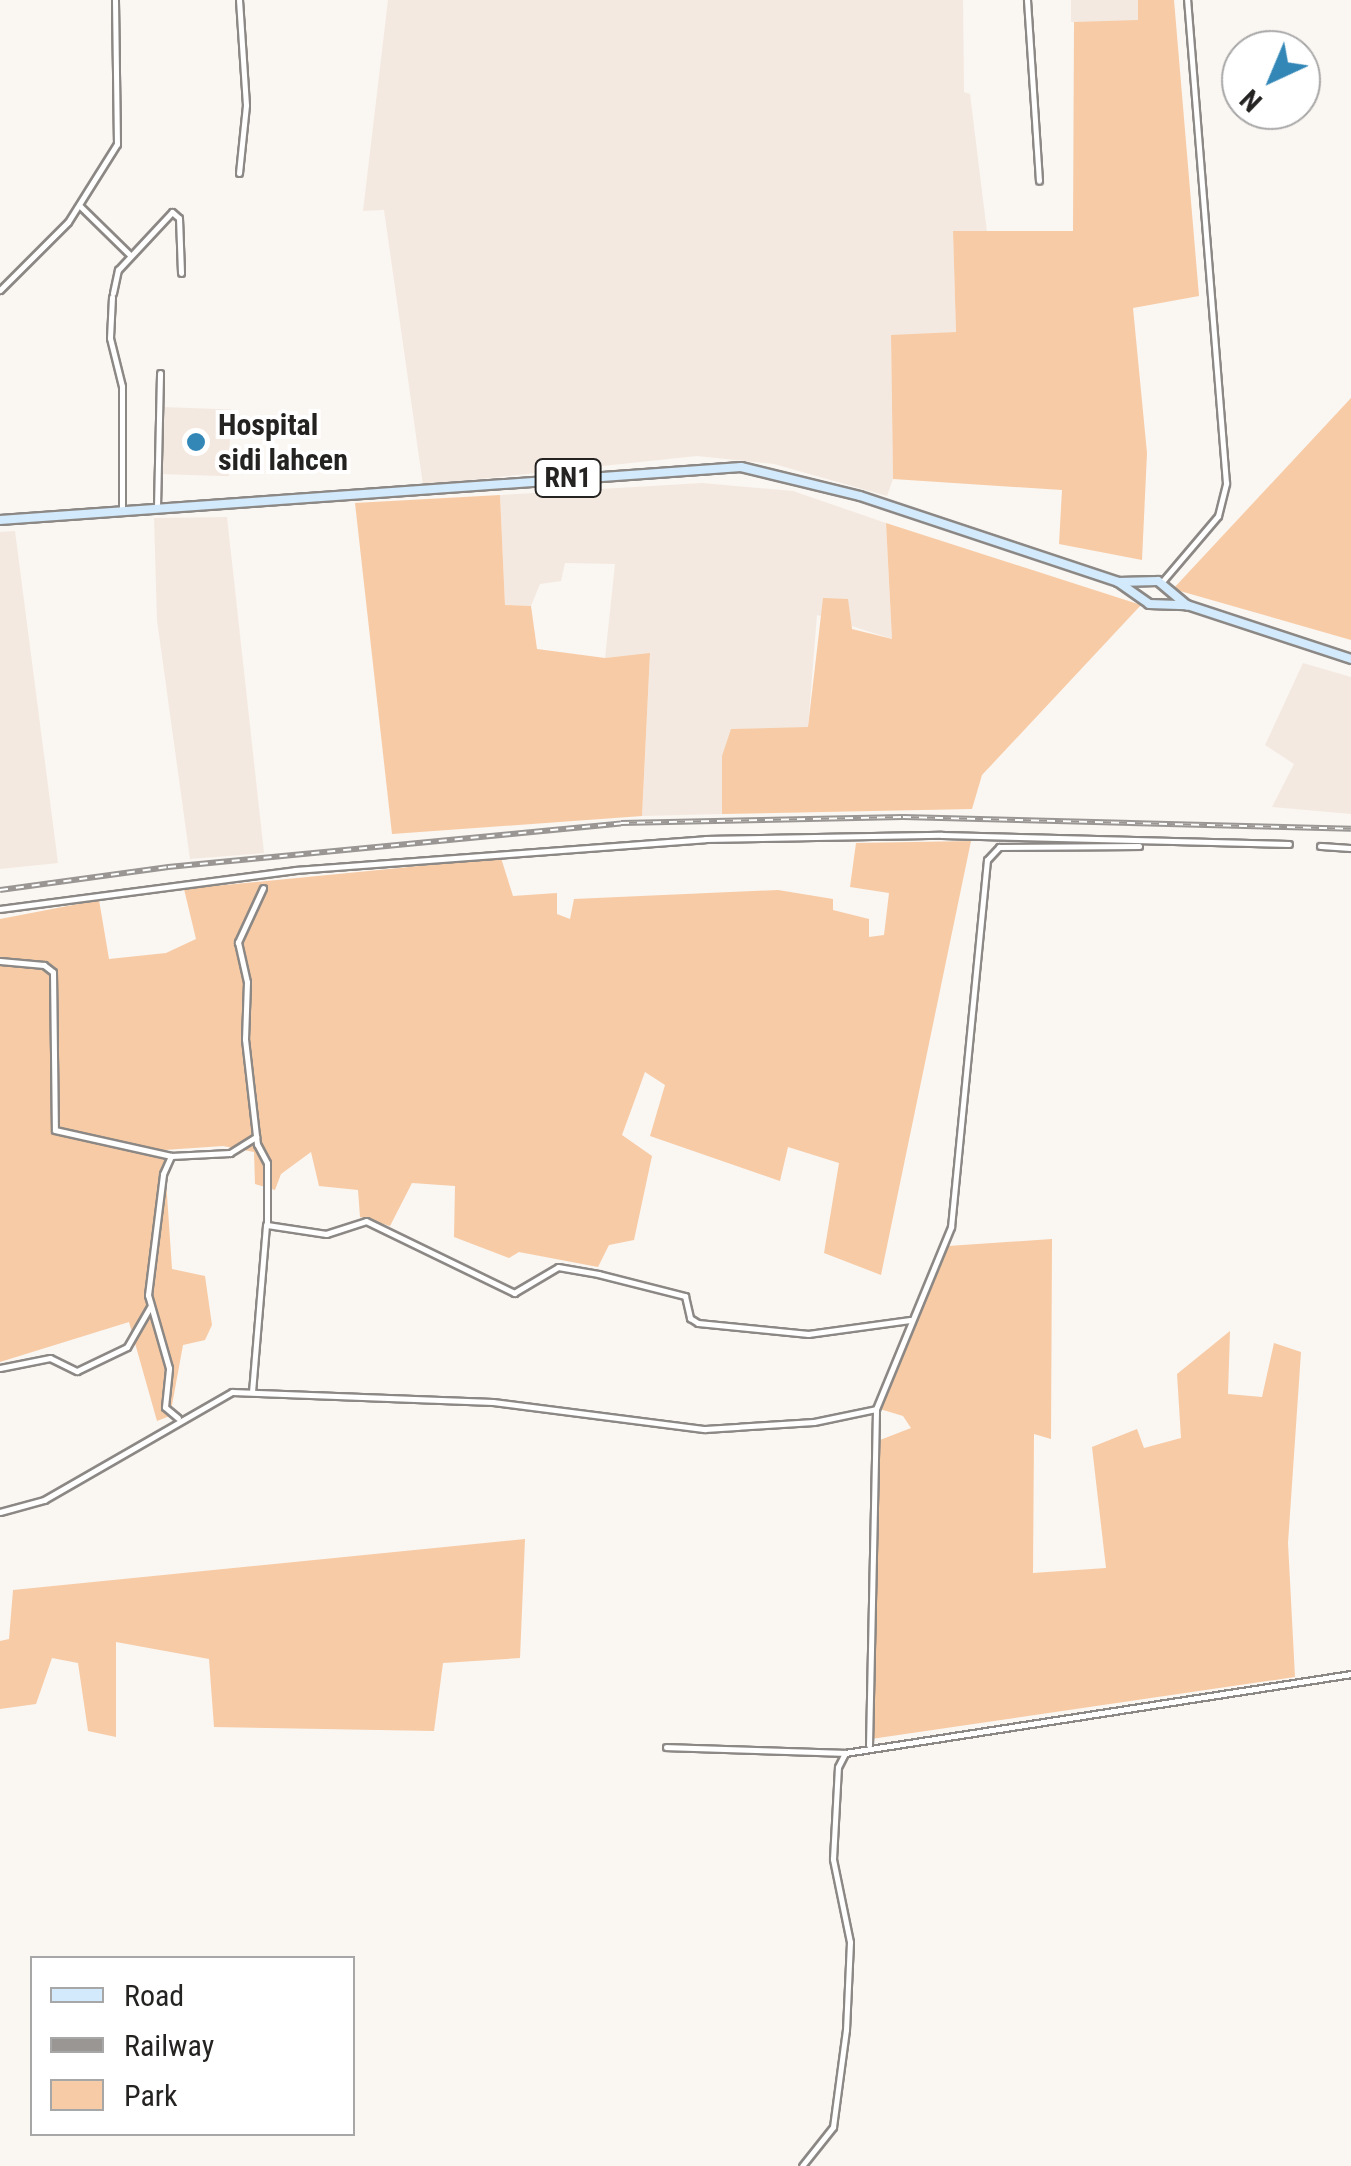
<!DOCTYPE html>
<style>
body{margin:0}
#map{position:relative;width:1351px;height:2166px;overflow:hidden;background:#faf6f2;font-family:"Roboto Condensed",sans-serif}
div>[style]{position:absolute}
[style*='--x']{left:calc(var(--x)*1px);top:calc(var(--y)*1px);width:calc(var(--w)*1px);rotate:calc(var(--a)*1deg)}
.built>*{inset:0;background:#f4e9e0;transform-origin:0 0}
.green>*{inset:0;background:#f7cba5}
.roads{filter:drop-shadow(2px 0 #8c8885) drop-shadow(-2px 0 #8c8885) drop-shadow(0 2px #8c8885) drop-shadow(0 -2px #8c8885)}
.street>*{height:5px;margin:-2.5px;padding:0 2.5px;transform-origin:2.5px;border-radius:2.5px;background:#fff}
.primary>*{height:8px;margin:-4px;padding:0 4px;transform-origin:4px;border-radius:4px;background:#d2eafb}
.rail>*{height:6px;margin-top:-3px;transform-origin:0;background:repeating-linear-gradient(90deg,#fff 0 8px,#999693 0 16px);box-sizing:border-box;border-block:2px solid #999693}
.dots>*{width:28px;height:28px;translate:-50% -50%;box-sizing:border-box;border:5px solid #fff;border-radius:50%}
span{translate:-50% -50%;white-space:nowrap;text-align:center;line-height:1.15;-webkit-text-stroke:8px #fff;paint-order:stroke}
.shield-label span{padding:2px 8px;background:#fff;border:2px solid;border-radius:8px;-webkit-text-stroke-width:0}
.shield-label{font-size:28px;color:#252322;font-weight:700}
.poi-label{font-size:30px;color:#252322;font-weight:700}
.left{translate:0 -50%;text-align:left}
.legend{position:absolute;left:30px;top:1956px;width:325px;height:180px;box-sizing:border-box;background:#fff;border:2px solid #a8a7a7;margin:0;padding:12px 18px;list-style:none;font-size:30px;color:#252322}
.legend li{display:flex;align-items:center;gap:20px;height:50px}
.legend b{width:50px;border:2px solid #a8a7a7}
.north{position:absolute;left:1221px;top:30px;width:100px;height:100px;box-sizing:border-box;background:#fff;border:2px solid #a8a7a7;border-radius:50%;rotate:224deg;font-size:28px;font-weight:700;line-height:40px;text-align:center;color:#252322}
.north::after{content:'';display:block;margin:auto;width:35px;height:45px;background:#3387b7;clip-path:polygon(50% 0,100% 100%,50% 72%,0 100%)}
</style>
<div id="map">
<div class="built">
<i style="clip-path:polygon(388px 0,963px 0,964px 92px,970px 94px,987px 232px,953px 232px,956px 332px,891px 336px,893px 479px,887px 496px,774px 464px,697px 456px,423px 485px,384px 210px,363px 211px)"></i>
<i style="left:1071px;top:0;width:67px;height:22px"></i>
<i style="left:162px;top:407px;width:69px;height:67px;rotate:2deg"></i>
<i style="clip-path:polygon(702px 483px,793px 491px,886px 523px,892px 639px,817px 615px,808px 728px,722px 756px,722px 814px,642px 816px,650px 654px,605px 658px,615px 564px,565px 563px,561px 581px,540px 584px,531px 606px,505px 605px,500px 495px)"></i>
<i style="clip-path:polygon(227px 517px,264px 853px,190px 859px,157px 620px,154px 518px)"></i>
<i style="clip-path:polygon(15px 531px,58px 863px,0 869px,0 532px)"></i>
<i style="clip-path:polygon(1303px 663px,1351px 677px,1351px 814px,1272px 807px,1294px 764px,1265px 745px)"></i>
</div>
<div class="green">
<i style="clip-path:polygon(1138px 0,1174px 0,1199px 296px,1133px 308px,1147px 453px,1142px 560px,1059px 544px,1062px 490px,893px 479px,891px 335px,956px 332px,953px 231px,1073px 231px,1074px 22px,1138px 20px)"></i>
<i style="clip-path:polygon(1351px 398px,1351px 640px,1173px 589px)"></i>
<i style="clip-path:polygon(500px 495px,505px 605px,531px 606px,537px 649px,605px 658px,650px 653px,642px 816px,392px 834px,355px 503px)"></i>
<i style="clip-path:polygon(886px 523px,1141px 605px,982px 775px,972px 809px,722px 814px,722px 756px,731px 729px,808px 727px,823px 598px,848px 599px,852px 629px,892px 639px)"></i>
<i style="clip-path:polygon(971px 841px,881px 1275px,824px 1253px,839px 1163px,788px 1147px,780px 1181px,650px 1136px,665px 1085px,645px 1072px,622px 1135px,652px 1156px,634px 1240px,609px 1245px,598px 1267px,519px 1252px,509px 1258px,454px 1237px,455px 1186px,412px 1183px,390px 1226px,360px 1217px,358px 1190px,319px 1186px,311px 1152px,281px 1174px,275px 1190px,255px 1184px,254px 1152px,223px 1146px,164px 1150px,172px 1269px,205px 1276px,212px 1325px,205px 1340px,183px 1345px,170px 1416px,157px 1421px,129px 1322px,0 1362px,0 919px,99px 900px,109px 959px,166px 953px,196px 939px,184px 889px,501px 858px,513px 896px,557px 893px,557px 914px,570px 919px,574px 899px,778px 890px,833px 899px,833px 910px,869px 919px,869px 937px,884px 935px,889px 893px,850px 887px,856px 843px)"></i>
<i style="clip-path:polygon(1052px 1239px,1051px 1439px,1034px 1434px,1033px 1573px,1106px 1568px,1092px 1447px,1137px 1429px,1144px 1448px,1181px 1438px,1177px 1374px,1230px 1331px,1228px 1394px,1262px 1397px,1274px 1343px,1301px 1352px,1288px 1543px,1295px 1677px,871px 1739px,880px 1440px,911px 1428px,903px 1416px,880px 1409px,899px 1350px,948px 1246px)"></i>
<i style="clip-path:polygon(525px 1539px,520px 1658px,443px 1663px,434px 1731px,214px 1727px,209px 1659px,116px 1642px,116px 1737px,88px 1731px,78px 1663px,52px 1658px,36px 1704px,0 1709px,0 1641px,9px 1639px,13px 1590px)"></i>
</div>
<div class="roads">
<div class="street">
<i style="--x:1027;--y:0;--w:181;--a:86.2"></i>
<i style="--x:239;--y:173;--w:68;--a:-84.1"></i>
<i style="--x:246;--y:105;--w:105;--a:-93.8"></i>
<i style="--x:80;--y:206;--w:70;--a:44.4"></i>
<i style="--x:0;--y:290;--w:96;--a:-45"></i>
<i style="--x:68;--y:222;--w:92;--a:-57.9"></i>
<i style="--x:117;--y:144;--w:144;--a:-90.8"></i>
<i style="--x:113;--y:293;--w:24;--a:-78"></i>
<i style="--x:118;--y:270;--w:79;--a:-47"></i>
<i style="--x:172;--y:212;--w:9;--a:41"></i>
<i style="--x:179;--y:218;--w:55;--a:87.9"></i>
<i style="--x:112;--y:297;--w:41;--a:92.8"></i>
<i style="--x:110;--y:338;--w:49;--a:76"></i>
<i style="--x:122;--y:386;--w:124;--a:90"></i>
<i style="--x:157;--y:507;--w:134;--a:-88.7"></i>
<i style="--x:1161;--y:583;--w:88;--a:-49.6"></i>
<i style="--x:1218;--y:516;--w:34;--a:-76"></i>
<i style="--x:1226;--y:483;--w:485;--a:-94.6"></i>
<i style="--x:1320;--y:846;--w:31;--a:4"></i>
<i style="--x:263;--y:888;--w:60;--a:114.8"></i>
<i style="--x:238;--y:942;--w:41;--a:77.3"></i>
<i style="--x:247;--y:982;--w:57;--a:92"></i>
<i style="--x:245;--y:1039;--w:106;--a:83.5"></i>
<i style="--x:257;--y:1144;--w:21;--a:62"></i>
<i style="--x:267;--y:1163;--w:62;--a:90"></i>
<i style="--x:267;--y:1225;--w:60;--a:8.7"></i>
<i style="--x:326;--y:1234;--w:42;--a:-18"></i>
<i style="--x:366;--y:1221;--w:165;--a:25.9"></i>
<i style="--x:514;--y:1293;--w:51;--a:-30.6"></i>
<i style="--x:558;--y:1267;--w:41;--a:9.9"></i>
<i style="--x:598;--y:1274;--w:90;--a:14.2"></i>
<i style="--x:685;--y:1296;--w:23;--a:77"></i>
<i style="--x:690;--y:1318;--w:9;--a:32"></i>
<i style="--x:698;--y:1323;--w:111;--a:5.7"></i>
<i style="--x:808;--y:1334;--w:103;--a:-7.8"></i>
<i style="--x:0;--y:909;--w:298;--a:-7.5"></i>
<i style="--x:295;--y:870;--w:411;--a:-4.3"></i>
<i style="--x:705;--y:839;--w:237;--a:-1"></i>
<i style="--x:942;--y:835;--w:347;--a:1.5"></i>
<i style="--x:0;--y:961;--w:44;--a:5.2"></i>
<i style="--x:44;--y:965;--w:11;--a:38"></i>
<i style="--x:53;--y:972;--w:158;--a:89.3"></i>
<i style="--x:55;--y:1130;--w:119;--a:12.6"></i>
<i style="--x:0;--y:1368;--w:51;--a:-11.3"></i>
<i style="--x:50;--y:1358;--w:30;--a:26"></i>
<i style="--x:77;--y:1371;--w:55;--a:-25.6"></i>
<i style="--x:127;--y:1347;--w:46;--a:-60.1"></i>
<i style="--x:252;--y:1392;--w:168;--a:-85.2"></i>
<i style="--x:178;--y:1418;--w:17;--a:-140"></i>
<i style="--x:165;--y:1407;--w:39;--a:-84"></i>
<i style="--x:169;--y:1368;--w:76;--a:-106"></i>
<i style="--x:148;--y:1295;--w:122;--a:-82.9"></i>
<i style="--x:163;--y:1174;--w:20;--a:-66"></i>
<i style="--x:171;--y:1156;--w:59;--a:-2.9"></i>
<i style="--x:230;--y:1153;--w:31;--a:-32"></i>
<i style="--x:0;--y:1512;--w:46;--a:-15.3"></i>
<i style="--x:44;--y:1500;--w:217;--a:-29.9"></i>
<i style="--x:232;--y:1392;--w:261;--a:2.2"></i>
<i style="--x:493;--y:1402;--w:214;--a:7.3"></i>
<i style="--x:705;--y:1429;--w:109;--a:-3.7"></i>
<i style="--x:814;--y:1422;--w:63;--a:-11.8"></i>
<i style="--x:869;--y:1745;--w:336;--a:-88.8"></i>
<i style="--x:876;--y:1409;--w:197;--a:-67.6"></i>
<i style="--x:951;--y:1227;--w:369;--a:-84.4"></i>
<i style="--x:987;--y:860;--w:18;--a:-47"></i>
<i style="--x:999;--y:847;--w:140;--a:-0.4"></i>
<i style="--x:666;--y:1747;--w:179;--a:1.9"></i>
<i style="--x:802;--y:2166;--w:50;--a:-51.5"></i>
<i style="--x:833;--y:2127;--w:98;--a:-82.4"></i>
<i style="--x:846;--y:2030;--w:88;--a:-87.4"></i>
<i style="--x:850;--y:1942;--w:85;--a:-101.6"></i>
<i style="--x:833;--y:1859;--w:92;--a:-86.9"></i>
<i style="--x:838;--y:1767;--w:16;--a:-63"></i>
<i style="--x:845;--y:1753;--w:512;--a:-8.87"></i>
</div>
<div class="primary">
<i style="--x:0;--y:520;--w:743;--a:-4.09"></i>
<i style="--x:741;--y:467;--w:122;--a:13.7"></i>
<i style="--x:860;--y:496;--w:272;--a:18.4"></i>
<i style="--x:1118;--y:582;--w:40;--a:-1.4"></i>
<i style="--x:1158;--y:581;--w:38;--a:40"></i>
<i style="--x:1187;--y:605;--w:173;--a:18.2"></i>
<i style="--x:1118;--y:582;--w:38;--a:35"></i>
<i style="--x:1149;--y:604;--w:38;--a:2"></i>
</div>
</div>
<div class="rail">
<i style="--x:0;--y:890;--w:170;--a:-7.8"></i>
<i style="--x:168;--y:867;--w:455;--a:-5.5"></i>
<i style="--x:621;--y:823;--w:282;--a:-1.2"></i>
<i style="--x:903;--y:817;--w:448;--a:1.5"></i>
</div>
<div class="dots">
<i style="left:196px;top:442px;background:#3387b7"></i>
</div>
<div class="shield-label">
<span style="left:568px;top:478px">RN1</span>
</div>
<div class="poi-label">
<span class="left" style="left:218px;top:442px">Hospital<br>sidi lahcen</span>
</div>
<ul class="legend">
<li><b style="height:12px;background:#d2eafb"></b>Road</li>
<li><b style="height:12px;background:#999693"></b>Railway</li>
<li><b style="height:28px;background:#f7cba5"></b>Park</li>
</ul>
<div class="north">N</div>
</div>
